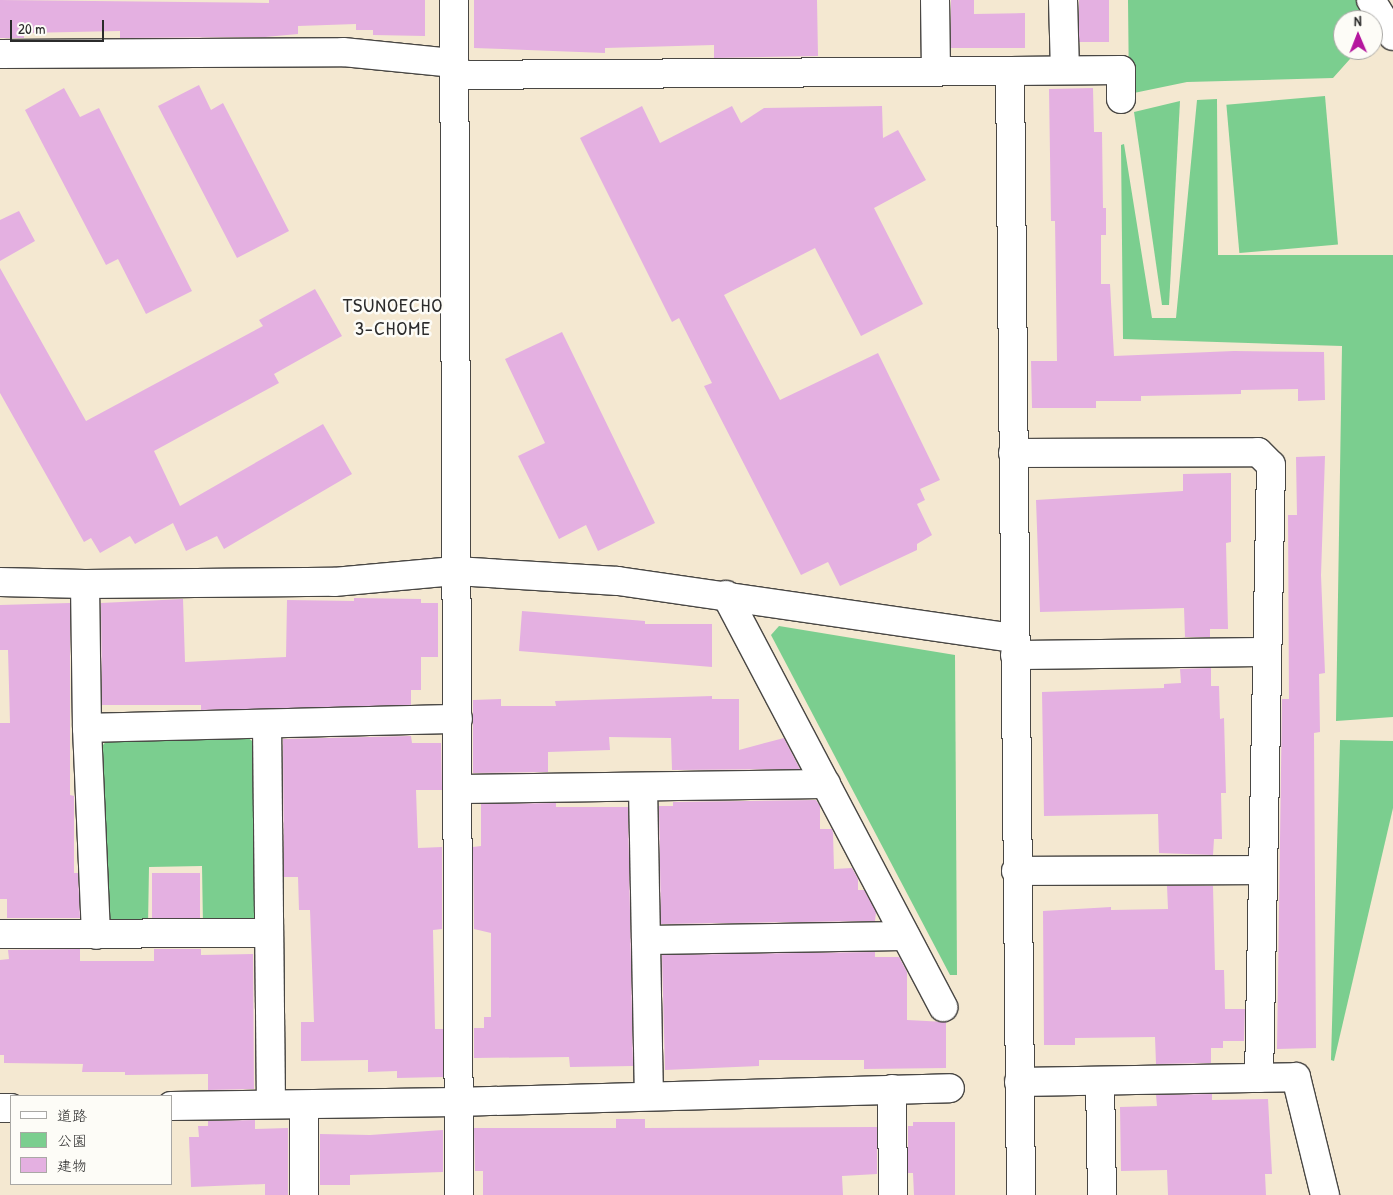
<!DOCTYPE html>
<meta charset="utf-8">
<style>
body{margin:0}
#map{position:relative;width:1393px;height:1195px;overflow:hidden;background:#f4e8d1;font-family:"Patrick Hand","Klee One",sans-serif}
div>[style]{position:absolute}
[style*='--x']{left:calc(var(--x)*1px);top:calc(var(--y)*1px);width:calc(var(--w)*1px);rotate:calc(var(--a)*1deg)}
.green>*{inset:0;background:#7bce8f;transform-origin:0 0}
.building>*{inset:0;background:#e4b0e1;transform-origin:0 0}
.roads{filter:drop-shadow(1px 0 #494744) drop-shadow(-1px 0 #494744) drop-shadow(0 1px #494744) drop-shadow(0 -1px #494744)}
.minor>*{height:28px;margin:-14px;padding:0 14px;transform-origin:14px;border-radius:14px;background:#fff}
span{translate:-50% -50%;white-space:nowrap;text-align:center;line-height:1.15;-webkit-text-stroke:5px #fdfcf7;paint-order:stroke}
.neighbourhood-label{font-size:20px;color:#2b2b2b;letter-spacing:1px}
.legend{position:absolute;left:10px;top:1095px;width:162px;height:90px;box-sizing:border-box;background:#fdfcf7;border:1px solid #a9a8a5;margin:0;padding:6px 9px;list-style:none;font-size:15px;color:#2b2b2b}
.legend li{display:flex;align-items:center;gap:10px;height:25px}
.legend b{width:25px;border:1px solid #a9a8a5}
.north{position:absolute;left:1333px;top:10px;width:50px;height:50px;box-sizing:border-box;background:#fdfcf7;border:1px solid #a9a8a5;border-radius:50%;rotate:359deg;font-size:14px;font-weight:700;line-height:20px;text-align:center;color:#2b2b2b}
.north::after{content:'';display:block;margin:auto;width:18px;height:22px;background:#b5179e;clip-path:polygon(50% 0,100% 100%,50% 72%,0 100%)}
.scale{position:absolute;left:10px;top:20px;width:94px;height:22px;box-sizing:border-box;border:2px solid #2b2b2b;border-top:0;padding-left:6px;font-size:15px;line-height:18px;white-space:nowrap;color:#2b2b2b;-webkit-text-stroke:4px #fdfcf7;paint-order:stroke}
</style>
<div id="map">
<div class="green">
<i style="clip-path:polygon(1128px 0,1359px 0,1371px 20px,1343px 20px,1343px 50px,1358px 50px,1333px 78px,1187px 82px,1129px 94px)"></i>
<i style="left:1325px;top:96px;width:149px;height:99px;rotate:85deg"></i>
<i style="clip-path:polygon(1217px 99px,1218px 255px,1393px 255px,1393px 717px,1336px 721px,1342px 346px,1123px 339px,1121px 145px,1124px 144px,1152px 318px,1176px 318px,1197px 100px)"></i>
<i style="clip-path:polygon(1180px 101px,1169px 305px,1162px 305px,1134px 112px)"></i>
<i style="clip-path:polygon(779px 626px,955px 655px,957px 975px,950px 975px,771px 635px)"></i>
<i style="clip-path:polygon(244px 735px,255px 743px,257px 916px,247px 926px,203px 926px,202px 866px,149px 867px,148px 926px,114px 926px,105px 919px,103px 745px,111px 736px)"></i>
<i style="clip-path:polygon(1340px 740px,1393px 741px,1393px 808px,1334px 1061px,1331px 1060px)"></i>
</div>
<div class="building">
<i style="clip-path:polygon(0 0,269px 3px,269px 0,425px 0,425px 36px,373px 35px,373px 30px,356px 30px,356px 24px,298px 26px,298px 34px,265px 37px,120px 38px,120px 31px,24px 33px,24px 38px,0 38px)"></i>
<i style="clip-path:polygon(474px 0,817px 0,818px 56px,714px 58px,714px 45px,605px 48px,605px 53px,474px 48px)"></i>
<i style="clip-path:polygon(951px 0,974px 0,974px 14px,1025px 13px,1025px 48px,951px 48px)"></i>
<i style="left:1079px;top:0;width:30px;height:42px"></i>
<i style="clip-path:polygon(199px 85px,211px 110px,223px 103px,289px 231px,237px 258px,158px 106px)"></i>
<i style="clip-path:polygon(64px 88px,80px 117px,99px 108px,192px 291px,146px 314px,118px 259px,106px 265px,25px 110px)"></i>
<i style="clip-path:polygon(1093px 88px,1094px 132px,1102px 132px,1103px 208px,1106px 208px,1106px 235px,1101px 235px,1101px 284px,1110px 284px,1114px 356px,1234px 351px,1324px 352px,1325px 400px,1298px 401px,1298px 389px,1241px 390px,1241px 394px,1141px 396px,1141px 401px,1096px 401px,1096px 408px,1032px 408px,1031px 361px,1057px 361px,1055px 221px,1051px 221px,1049px 89px)"></i>
<i style="clip-path:polygon(642px 106px,660px 143px,732px 106px,741px 123px,764px 108px,882px 106px,883px 138px,898px 130px,926px 180px,874px 208px,923px 304px,861px 336px,815px 248px,724px 295px,780px 400px,878px 353px,940px 480px,920px 489px,925px 500px,917px 504px,932px 535px,917px 544px,917px 550px,840px 586px,828px 562px,801px 575px,704px 386px,712px 383px,679px 318px,672px 322px,580px 138px)"></i>
<i style="clip-path:polygon(19px 211px,35px 241px,0 261px,0 220px)"></i>
<i style="clip-path:polygon(0 268px,86px 421px,263px 326px,259px 320px,315px 289px,342px 336px,274px 374px,279px 383px,154px 451px,180px 506px,323px 424px,352px 474px,224px 549px,217px 536px,186px 551px,173px 523px,135px 544px,130px 536px,100px 553px,91px 538px,84px 542px,0 393px)"></i>
<i style="clip-path:polygon(562px 332px,655px 523px,598px 551px,586px 525px,559px 539px,518px 456px,545px 443px,505px 359px)"></i>
<i style="clip-path:polygon(1325px 456px,1321px 575px,1325px 673px,1319px 674px,1320px 732px,1314px 733px,1316px 1048px,1277px 1049px,1282px 699px,1289px 699px,1288px 515px,1297px 515px,1296px 457px)"></i>
<i style="clip-path:polygon(1231px 473px,1231px 542px,1226px 543px,1228px 629px,1210px 629px,1210px 637px,1185px 637px,1184px 608px,1040px 612px,1036px 500px,1183px 491px,1183px 474px)"></i>
<i style="clip-path:polygon(354px 598px,421px 599px,421px 603px,438px 603px,438px 657px,421px 657px,421px 690px,411px 690px,411px 705px,201px 710px,201px 705px,102px 705px,101px 603px,183px 599px,185px 662px,286px 657px,287px 600px,354px 601px)"></i>
<i style="clip-path:polygon(70px 603px,70px 795px,74px 796px,74px 873px,78px 873px,80px 918px,7px 918px,7px 899px,0 899px,0 723px,10px 723px,8px 650px,0 650px,0 605px)"></i>
<i style="clip-path:polygon(522px 611px,645px 621px,645px 624px,712px 624px,712px 667px,519px 651px)"></i>
<i style="clip-path:polygon(1211px 668px,1211px 686px,1219px 686px,1220px 719px,1224px 718px,1226px 793px,1221px 793px,1222px 839px,1214px 839px,1213px 855px,1159px 853px,1158px 814px,1044px 816px,1042px 692px,1164px 688px,1164px 684px,1181px 683px,1180px 669px)"></i>
<i style="clip-path:polygon(712px 696px,712px 699px,739px 699px,739px 750px,784px 738px,800px 769px,672px 770px,671px 738px,609px 737px,610px 750px,548px 752px,548px 772px,473px 773px,473px 700px,501px 699px,501px 706px,556px 706px,555px 701px)"></i>
<i style="clip-path:polygon(411px 736px,412px 743px,441px 743px,442px 790px,416px 790px,418px 848px,442px 847px,442px 929px,433px 930px,435px 1029px,443px 1029px,443px 1077px,397px 1078px,397px 1071px,368px 1072px,368px 1060px,301px 1061px,301px 1022px,314px 1022px,310px 910px,299px 910px,298px 877px,284px 877px,283px 739px)"></i>
<i style="clip-path:polygon(816px 800px,820px 806px,820px 829px,832px 829px,833px 833px,834px 869px,852px 868px,858px 879px,858px 890px,864px 890px,876px 912px,875px 921px,661px 924px,659px 806px,673px 806px,673px 802px)"></i>
<i style="clip-path:polygon(556px 803px,556px 807px,628px 807px,633px 1066px,570px 1067px,569px 1057px,474px 1058px,474px 1028px,484px 1028px,484px 1017px,491px 1017px,491px 933px,474px 929px,473px 847px,481px 846px,481px 804px)"></i>
<i style="left:152px;top:873px;width:48px;height:45px"></i>
<i style="clip-path:polygon(1167px 886px,1213px 886px,1215px 970px,1224px 970px,1225px 1009px,1245px 1009px,1244px 1041px,1223px 1041px,1223px 1048px,1211px 1048px,1211px 1063px,1156px 1064px,1155px 1037px,1075px 1038px,1075px 1045px,1044px 1045px,1043px 911px,1111px 907px,1111px 910px,1168px 909px)"></i>
<i style="clip-path:polygon(80px 949px,80px 961px,154px 961px,154px 949px,201px 949px,201px 955px,253px 954px,254px 1089px,208px 1090px,208px 1074px,125px 1075px,125px 1072px,82px 1072px,83px 1064px,4px 1063px,4px 1055px,0 1055px,0 960px,9px 959px,8px 950px)"></i>
<i style="clip-path:polygon(875px 952px,875px 957px,899px 957px,907px 972px,907px 1020px,946px 1022px,946px 1068px,864px 1069px,864px 1060px,759px 1060px,759px 1066px,665px 1070px,662px 955px)"></i>
<i style="clip-path:polygon(1212px 1094px,1212px 1100px,1268px 1099px,1272px 1174px,1265px 1174px,1266px 1195px,1168px 1195px,1167px 1170px,1121px 1171px,1120px 1107px,1157px 1106px,1156px 1095px)"></i>
<i style="clip-path:polygon(616px 1119px,645px 1119px,645px 1128px,877px 1127px,877px 1174px,842px 1176px,843px 1195px,483px 1195px,483px 1171px,475px 1171px,474px 1128px,616px 1128px)"></i>
<i style="clip-path:polygon(255px 1120px,255px 1129px,288px 1128px,288px 1195px,265px 1195px,265px 1184px,191px 1187px,189px 1137px,199px 1137px,198px 1126px,208px 1126px,208px 1121px)"></i>
<i style="clip-path:polygon(913px 1122px,955px 1122px,955px 1195px,914px 1195px,913px 1173px,908px 1173px,908px 1126px,913px 1126px)"></i>
<i style="clip-path:polygon(443px 1130px,443px 1172px,350px 1175px,350px 1185px,320px 1185px,320px 1134px,370px 1135px)"></i>
</div>
<div class="roads">
<div class="minor">
<i style="--x:454;--y:0;--w:1195;--a:89.76"></i>
<i style="--x:935;--y:0;--w:72;--a:89.2"></i>
<i style="--x:1063;--y:0;--w:70;--a:88.4"></i>
<i style="--x:1371;--y:0;--w:42;--a:58.6"></i>
<i style="--x:0;--y:54;--w:343;--a:-0.3"></i>
<i style="--x:343;--y:52;--w:112;--a:5.7"></i>
<i style="--x:1010;--y:71;--w:111;--a:-0.5"></i>
<i style="--x:1121;--y:70;--w:29;--a:90"></i>
<i style="--x:454;--y:75;--w:556;--a:-0.41"></i>
<i style="--x:1010;--y:71;--w:1124;--a:89.44"></i>
<i style="--x:1013;--y:453;--w:245;--a:-0.2"></i>
<i style="--x:1258;--y:452;--w:18;--a:45"></i>
<i style="--x:1271;--y:465;--w:613;--a:91.12"></i>
<i style="--x:0;--y:582;--w:85;--a:1.3"></i>
<i style="--x:85;--y:584;--w:249;--a:-0.5"></i>
<i style="--x:334;--y:582;--w:121;--a:-5.2"></i>
<i style="--x:455;--y:571;--w:163;--a:3.5"></i>
<i style="--x:618;--y:581;--w:400;--a:8.2"></i>
<i style="--x:85;--y:584;--w:144;--a:89.2"></i>
<i style="--x:87;--y:728;--w:207;--a:87.5"></i>
<i style="--x:726;--y:595;--w:466;--a:62.2"></i>
<i style="--x:1015;--y:655;--w:252;--a:-0.7"></i>
<i style="--x:267;--y:724;--w:380;--a:89.4"></i>
<i style="--x:87;--y:728;--w:371;--a:-1.4"></i>
<i style="--x:643;--y:787;--w:309;--a:88.9"></i>
<i style="--x:458;--y:789;--w:368;--a:-0.8"></i>
<i style="--x:1016;--y:871;--w:247;--a:-0.2"></i>
<i style="--x:0;--y:934;--w:268;--a:-0.2"></i>
<i style="--x:646;--y:940;--w:259;--a:-0.9"></i>
<i style="--x:1100;--y:1081;--w:114;--a:89"></i>
<i style="--x:1019;--y:1082;--w:277;--a:-1"></i>
<i style="--x:1296;--y:1077;--w:122;--a:76.2"></i>
<i style="--x:892;--y:1089;--w:106;--a:89.5"></i>
<i style="--x:171;--y:1106;--w:286;--a:-0.8"></i>
<i style="--x:457;--y:1102;--w:493;--a:-1.6"></i>
<i style="--x:0;--y:1108;--w:11;--a:0"></i>
<i style="--x:304;--y:1195;--w:90;--a:-90"></i>
</div>
</div>
<div class="neighbourhood-label">
<span style="left:393px;top:316px">TSUNOECHO<br>3-CHOME</span>
</div>
<ul class="legend">
<li><b style="height:6px;background:#fff"></b>道路</li>
<li><b style="height:14px;background:#7bce8f"></b>公園</li>
<li><b style="height:14px;background:#e4b0e1"></b>建物</li>
</ul>
<div class="north">N</div>
<div class="scale">20 m</div>
</div>
